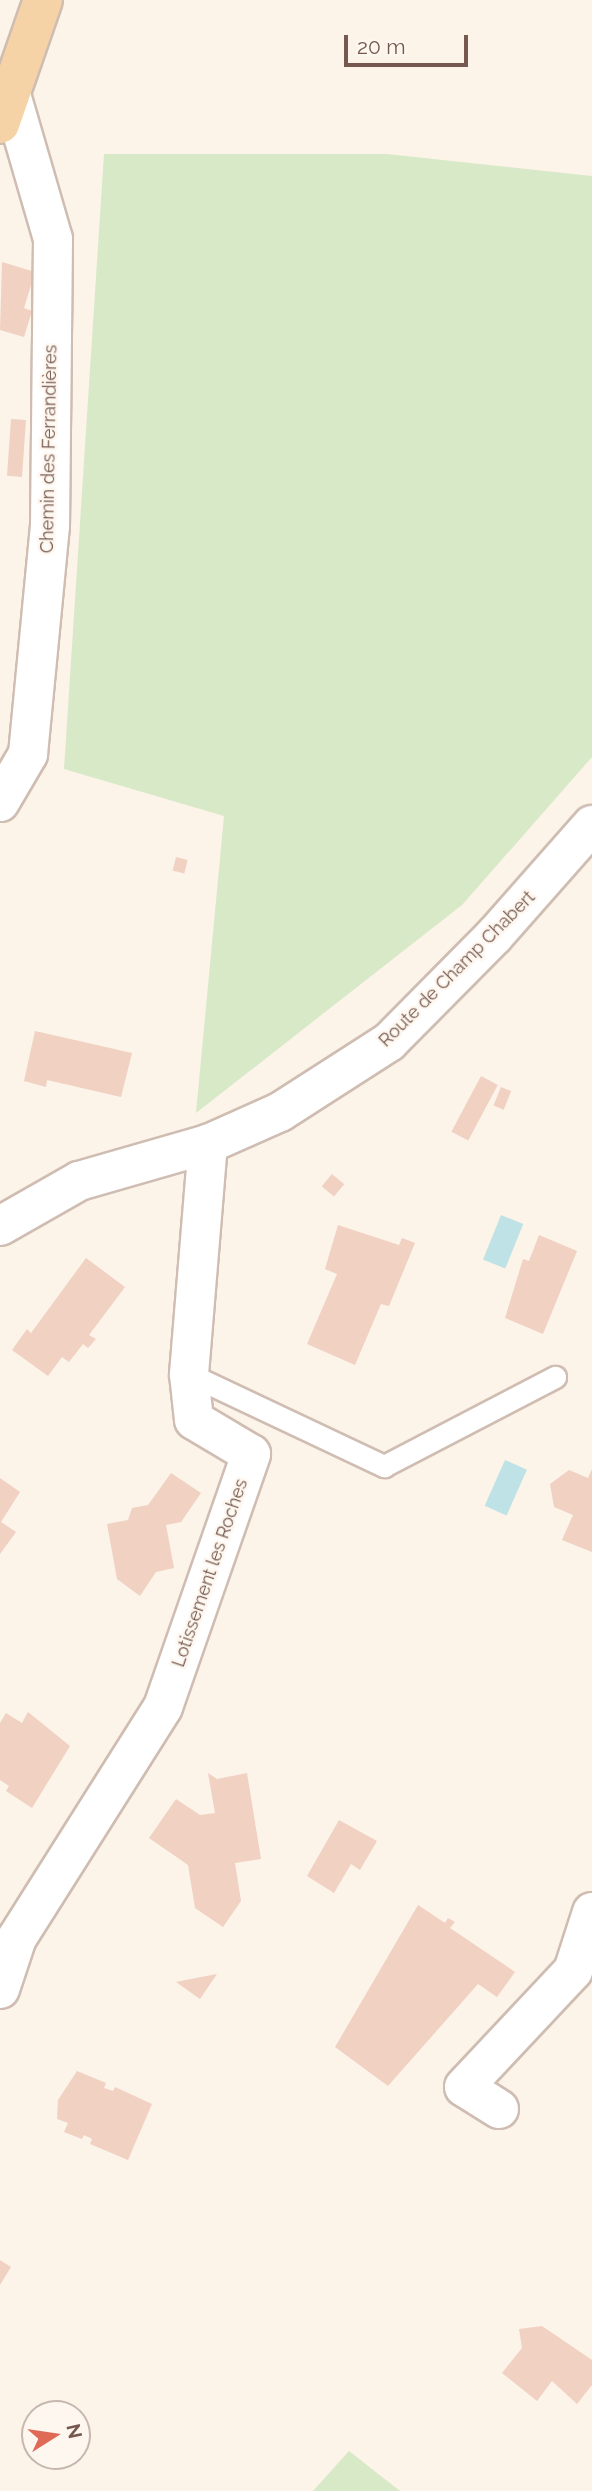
<!DOCTYPE html>
<meta charset="utf-8">
<style>
body{margin:0}
#map{position:relative;width:592px;height:2491px;overflow:hidden;background:#fcf3e9;font-family:Raleway,sans-serif}
div>[style]{position:absolute}
[style*='--x']{left:calc(var(--x)*1px);top:calc(var(--y)*1px);width:calc(var(--w)*1px);rotate:calc(var(--a)*1deg)}
.green>*{inset:0;background:#d8e9c8}
.water>*{inset:0;background:#bee2e5;transform-origin:0 0}
.building>*{inset:0;background:#f0d1c2;transform-origin:0 0}
.roads{filter:drop-shadow(2px 0 #cfbdb2) drop-shadow(-2px 0 #cfbdb2) drop-shadow(0 2px #cfbdb2) drop-shadow(0 -2px #cfbdb2)}
.lane>*{height:21px;margin:-10.5px;padding:0 10.5px;transform-origin:10.5px;border-radius:10.5px;background:#fff}
.street>*{height:38px;margin:-19px;padding:0 19px;transform-origin:19px;border-radius:19px;background:#fff}
.primary>*{height:38px;margin:-19px;padding:0 19px;transform-origin:19px;border-radius:19px;background:#f6d3a6}
span{translate:-50% -50%;white-space:nowrap;text-align:center;line-height:1.15;-webkit-text-stroke:5px #fef7f0;paint-order:stroke}
.street-label{font-size:18px;color:#75594e}
.north{position:absolute;left:21px;top:2400px;width:70px;height:70px;box-sizing:border-box;background:#fef7f0;border:2px solid #c7b8af;border-radius:50%;rotate:78deg;font-size:19px;font-weight:700;line-height:28px;text-align:center;color:#75594e}
.north::after{content:'';display:block;margin:auto;width:24px;height:32px;background:#df6a55;clip-path:polygon(50% 0,100% 100%,50% 72%,0 100%)}
.scale{position:absolute;left:344px;top:35px;width:124px;height:32px;box-sizing:border-box;border:4px solid #75594e;border-top:0;padding-left:9px;font-size:21px;line-height:24px;white-space:nowrap;color:#75594e;-webkit-text-stroke:5px #fef7f0;paint-order:stroke}
</style>
<div id="map">
<div class="green">
<i style="clip-path:polygon(104px 154px,387px 154px,592px 176px,592px 757px,462px 905px,196px 1113px,224px 816px,64px 769px)"></i>
<i style="clip-path:polygon(349px 2451px,400px 2491px,313px 2491px)"></i>
</div>
<div class="water">
<i style="left:501px;top:1215px;width:24px;height:48px;rotate:22deg"></i>
<i style="left:505px;top:1460px;width:24px;height:50px;rotate:24deg"></i>
</div>
<div class="building">
<i style="clip-path:polygon(2px 262px,35px 272px,24px 308px,32px 311px,24px 337px,0 330px)"></i>
<i style="left:11px;top:419px;width:15px;height:57px;rotate:4deg"></i>
<i style="left:176px;top:857px;width:12px;height:14px;rotate:14deg"></i>
<i style="clip-path:polygon(35px 1031px,132px 1053px,121px 1097px,47px 1080px,46px 1087px,24px 1081px)"></i>
<i style="left:481px;top:1076px;width:19px;height:63px;rotate:28deg"></i>
<i style="left:501px;top:1087px;width:11px;height:20px;rotate:22deg"></i>
<i style="left:332px;top:1174px;width:16px;height:16px;rotate:40deg"></i>
<i style="clip-path:polygon(338px 1225px,399px 1245px,402px 1238px,415px 1243px,389px 1306px,381px 1304px,355px 1365px,307px 1344px,337px 1274px,325px 1269px)"></i>
<i style="clip-path:polygon(539px 1235px,577px 1251px,543px 1334px,505px 1318px,523px 1259px,529px 1261px)"></i>
<i style="clip-path:polygon(86px 1258px,125px 1287px,89px 1335px,96px 1339px,88px 1348px,83px 1344px,69px 1362px,62px 1357px,48px 1376px,12px 1350px,27px 1329px,31px 1333px)"></i>
<i style="clip-path:polygon(592px 1469px,592px 1552px,562px 1540px,573px 1515px,554px 1507px,550px 1484px,569px 1470px,588px 1478px)"></i>
<i style="clip-path:polygon(171px 1473px,201px 1493px,181px 1522px,166px 1525px,174px 1568px,156px 1572px,140px 1596px,117px 1579px,107px 1524px,128px 1520px,132px 1508px,148px 1505px)"></i>
<i style="clip-path:polygon(0 1478px,20px 1492px,1px 1522px,16px 1532px,0 1554px)"></i>
<i style="clip-path:polygon(28px 1712px,70px 1746px,32px 1808px,6px 1791px,9px 1786px,0 1780px,0 1723px,6px 1713px,22px 1723px)"></i>
<i style="clip-path:polygon(208px 1773px,217px 1779px,247px 1773px,261px 1859px,235px 1863px,241px 1901px,223px 1927px,195px 1908px,188px 1865px,149px 1838px,176px 1799px,200px 1815px,215px 1813px)"></i>
<i style="clip-path:polygon(339px 1820px,377px 1841px,360px 1870px,351px 1864px,334px 1893px,307px 1876px)"></i>
<i style="clip-path:polygon(418px 1905px,445px 1923px,448px 1918px,455px 1922px,450px 1928px,515px 1972px,497px 1997px,478px 1984px,388px 2086px,335px 2047px)"></i>
<i style="clip-path:polygon(217px 1974px,200px 1999px,176px 1982px,201px 1977px)"></i>
<i style="clip-path:polygon(77px 2071px,106px 2083px,104px 2088px,113px 2091px,115px 2087px,152px 2104px,128px 2160px,90px 2144px,92px 2139px,84px 2135px,82px 2139px,64px 2132px,68px 2123px,57px 2119px,58px 2100px)"></i>
<i style="clip-path:polygon(0 2260px,11px 2267px,0 2285px)"></i>
<i style="clip-path:polygon(542px 2326px,592px 2360px,592px 2385px,577px 2404px,552px 2381px,537px 2401px,502px 2373px,522px 2348px,519px 2329px)"></i>
</div>
<div class="roads">
<div class="lane">
<i style="--x:189;--y:1374;--w:216;--a:25.3"></i>
<i style="--x:384;--y:1466;--w:193;--a:-27.5"></i>
</div>
<div class="street">
<i style="--x:0;--y:802;--w:56;--a:-59.7"></i>
<i style="--x:28;--y:754;--w:229;--a:-84.5"></i>
<i style="--x:50;--y:526;--w:287;--a:-89.4"></i>
<i style="--x:53;--y:239;--w:151;--a:-106.2"></i>
<i style="--x:0;--y:1226;--w:91;--a:-29.7"></i>
<i style="--x:79;--y:1181;--w:134;--a:-16"></i>
<i style="--x:208;--y:1144;--w:79;--a:-24"></i>
<i style="--x:280;--y:1112;--w:130;--a:-32.7"></i>
<i style="--x:389;--y:1042;--w:149;--a:-45.3"></i>
<i style="--x:494;--y:936;--w:148;--a:-48.6"></i>
<i style="--x:0;--y:1989;--w:54;--a:-71.6"></i>
<i style="--x:17;--y:1938;--w:273;--a:-57.7"></i>
<i style="--x:163;--y:1707;--w:268;--a:-70.8"></i>
<i style="--x:251;--y:1454;--w:66;--a:-149.2"></i>
<i style="--x:194;--y:1420;--w:46;--a:-96.2"></i>
<i style="--x:189;--y:1374;--w:231;--a:-85.3"></i>
<i style="--x:499;--y:2109;--w:41;--a:-147.8"></i>
<i style="--x:464;--y:2087;--w:159;--a:-46.8"></i>
<i style="--x:573;--y:1971;--w:62;--a:-72.1"></i>
</div>
<div class="primary">
<i style="--x:0;--y:124;--w:131;--a:-70.9"></i>
</div>
</div>
<div class="street-label">
<span style="left:49px;top:449px;rotate:-89deg">Chemin des Ferrandières</span>
<span style="left:457px;top:969px;rotate:-45deg">Route de Champ Chabert</span>
<span style="left:210px;top:1573px;rotate:-71deg">Lotissement les Roches</span>
</div>
<div class="north">N</div>
<div class="scale">20 m</div>
</div>
